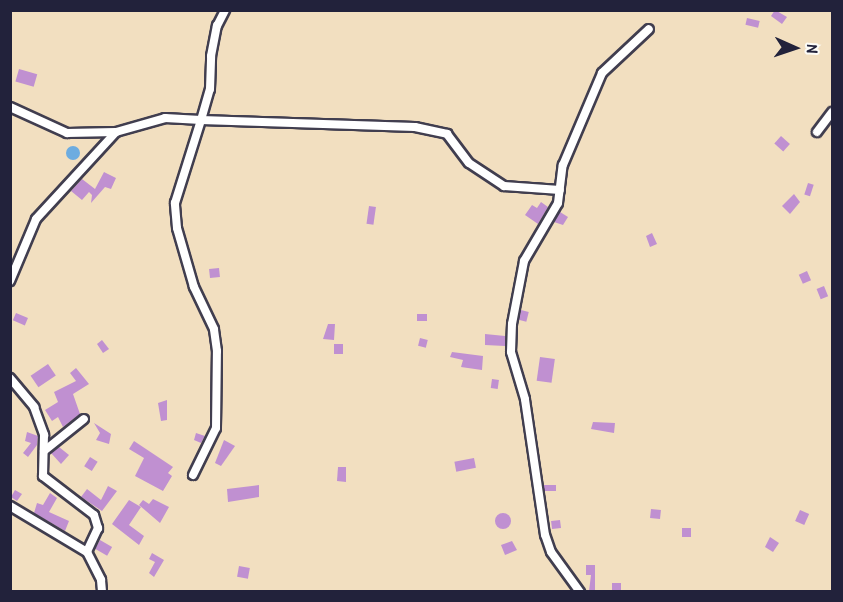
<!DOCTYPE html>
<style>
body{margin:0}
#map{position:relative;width:843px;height:602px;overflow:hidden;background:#f2dfc0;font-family:"Patrick Hand",sans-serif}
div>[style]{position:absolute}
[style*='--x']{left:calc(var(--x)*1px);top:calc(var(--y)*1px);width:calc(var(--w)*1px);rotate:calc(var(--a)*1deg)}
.water>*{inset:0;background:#6dace0}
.round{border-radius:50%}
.building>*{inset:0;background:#c090d1;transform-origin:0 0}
.roads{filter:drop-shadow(2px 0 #413e4f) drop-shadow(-2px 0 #413e4f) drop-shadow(0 2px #413e4f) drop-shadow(0 -2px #413e4f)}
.minor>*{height:8px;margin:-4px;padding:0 4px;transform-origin:4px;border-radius:4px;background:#fff}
span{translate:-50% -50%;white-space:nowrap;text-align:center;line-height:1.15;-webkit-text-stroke:6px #fdfcf7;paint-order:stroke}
.frame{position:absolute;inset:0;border:12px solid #22223b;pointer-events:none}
.north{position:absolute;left:765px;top:18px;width:60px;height:60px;-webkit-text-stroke:4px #fdfcf7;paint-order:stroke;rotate:93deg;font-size:16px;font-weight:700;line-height:24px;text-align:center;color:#22223b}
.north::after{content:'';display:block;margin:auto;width:21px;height:27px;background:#22223b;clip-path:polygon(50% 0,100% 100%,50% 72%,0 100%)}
</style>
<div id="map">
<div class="water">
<i class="round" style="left:66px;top:146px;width:14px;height:14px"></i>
</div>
<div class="building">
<i style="clip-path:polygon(775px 10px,787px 17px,782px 24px,771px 16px)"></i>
<i style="left:747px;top:18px;width:13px;height:7px;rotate:13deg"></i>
<i style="left:19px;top:69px;width:19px;height:13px;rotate:16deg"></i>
<i style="left:781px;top:136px;width:12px;height:10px;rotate:42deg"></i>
<i style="clip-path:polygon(104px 172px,116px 178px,111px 189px,105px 187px,91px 203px,92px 195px,89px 192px,82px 200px,71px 191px,82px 179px,95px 189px)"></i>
<i style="left:808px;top:183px;width:6px;height:12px;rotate:18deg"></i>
<i style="clip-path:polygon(794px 194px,800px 202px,790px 214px,782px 206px)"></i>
<i style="clip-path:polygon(541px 202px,548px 207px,538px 224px,525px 215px,532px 205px,537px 208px)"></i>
<i style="left:369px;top:206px;width:7px;height:18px;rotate:8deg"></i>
<i style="clip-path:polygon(560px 212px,568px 217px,563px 225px,554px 222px)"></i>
<i style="clip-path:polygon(652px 233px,657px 244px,650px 247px,646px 236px)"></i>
<i style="left:219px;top:268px;width:9px;height:10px;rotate:84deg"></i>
<i style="left:807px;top:271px;width:10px;height:9px;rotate:66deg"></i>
<i style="left:824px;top:286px;width:11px;height:8px;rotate:68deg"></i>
<i style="left:521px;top:310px;width:8px;height:10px;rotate:14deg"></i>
<i style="left:16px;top:313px;width:13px;height:8px;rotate:23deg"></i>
<i style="left:417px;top:314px;width:10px;height:7px"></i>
<i style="clip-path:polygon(328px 324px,335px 324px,334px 340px,323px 339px)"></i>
<i style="clip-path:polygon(485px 334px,505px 336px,505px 346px,485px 345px)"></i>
<i style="left:420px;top:338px;width:8px;height:8px;rotate:14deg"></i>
<i style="clip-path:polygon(102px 340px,109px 349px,103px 353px,97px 344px)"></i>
<i style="left:334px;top:344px;width:9px;height:10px"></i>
<i style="clip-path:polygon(452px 352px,483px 356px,482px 370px,461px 367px,463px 360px,450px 357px)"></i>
<i style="left:540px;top:357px;width:15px;height:24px;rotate:8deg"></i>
<i style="left:48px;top:364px;width:14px;height:21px;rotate:56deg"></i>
<i style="clip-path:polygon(76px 368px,89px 384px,73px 394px,80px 414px,63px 427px,58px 417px,52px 421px,45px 410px,58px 402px,54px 392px,76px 381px,70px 373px)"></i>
<i style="left:492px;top:379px;width:7px;height:9px;rotate:8deg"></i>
<i style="clip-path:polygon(167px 400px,167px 420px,161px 421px,158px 403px)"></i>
<i style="clip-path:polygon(593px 422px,615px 423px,614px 433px,591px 429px)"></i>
<i style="clip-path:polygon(94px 423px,111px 434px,109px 444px,96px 440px,100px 433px)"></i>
<i style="clip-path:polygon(27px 432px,38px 436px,37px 445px,28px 457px,23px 453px,31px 443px,25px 441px)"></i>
<i style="clip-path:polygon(196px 433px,205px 436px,201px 443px,194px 440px)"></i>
<i style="clip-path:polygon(224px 440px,235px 446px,221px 466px,215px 463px)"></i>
<i style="clip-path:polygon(134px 441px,173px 467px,168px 473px,172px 476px,163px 491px,135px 476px,144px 458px,129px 449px)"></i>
<i style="clip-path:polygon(59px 447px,69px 455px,61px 464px,51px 453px)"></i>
<i style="left:90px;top:457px;width:9px;height:11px;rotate:32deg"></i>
<i style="left:474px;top:458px;width:10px;height:20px;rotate:79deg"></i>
<i style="clip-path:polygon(338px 467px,346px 467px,346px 482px,337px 481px)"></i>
<i style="clip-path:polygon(259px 485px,259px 497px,228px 502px,227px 489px)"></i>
<i style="left:556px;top:485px;width:6px;height:12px;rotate:90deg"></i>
<i style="clip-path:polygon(108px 486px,117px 491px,102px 511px,81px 497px,87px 489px,101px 500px)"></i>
<i style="clip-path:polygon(15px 490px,22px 494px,17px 501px,11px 497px)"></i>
<i style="clip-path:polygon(50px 493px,57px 498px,49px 512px,69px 521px,65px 531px,34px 513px,37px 503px,43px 505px)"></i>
<i style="clip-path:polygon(153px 499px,169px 507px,160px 523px,139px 505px,143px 500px,149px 504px)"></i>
<i style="clip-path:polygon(129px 500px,141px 507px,129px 525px,144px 536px,139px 545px,112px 524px)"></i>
<i style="left:651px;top:509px;width:10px;height:9px;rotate:6deg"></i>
<i style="left:800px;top:510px;width:10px;height:12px;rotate:24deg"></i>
<i class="round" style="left:495px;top:513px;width:16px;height:16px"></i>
<i style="left:560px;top:520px;width:8px;height:9px;rotate:83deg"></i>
<i style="left:682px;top:528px;width:9px;height:9px"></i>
<i style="clip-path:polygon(770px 537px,779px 543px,773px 552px,765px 547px)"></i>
<i style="left:100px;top:540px;width:14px;height:10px;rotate:30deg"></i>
<i style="clip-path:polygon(512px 541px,517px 550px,505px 555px,501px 545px)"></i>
<i style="clip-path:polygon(152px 553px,164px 560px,154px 577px,149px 573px,155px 562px,149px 559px)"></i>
<i style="clip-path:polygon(586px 565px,595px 565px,595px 591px,589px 591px,591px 575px,586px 575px)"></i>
<i style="left:239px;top:566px;width:11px;height:11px;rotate:10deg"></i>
<i style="left:612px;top:583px;width:9px;height:8px"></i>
</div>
<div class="roads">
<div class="minor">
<i style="--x:10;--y:107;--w:63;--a:24.5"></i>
<i style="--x:67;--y:133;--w:49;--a:-1.2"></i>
<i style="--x:116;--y:132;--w:51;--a:-15.9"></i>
<i style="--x:165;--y:118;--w:36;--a:3"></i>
<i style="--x:201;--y:120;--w:32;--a:-74"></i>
<i style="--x:210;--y:89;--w:33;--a:-88"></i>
<i style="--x:211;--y:56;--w:31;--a:-79"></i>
<i style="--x:217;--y:26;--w:18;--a:-63"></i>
<i style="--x:817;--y:132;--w:25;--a:-53"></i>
<i style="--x:10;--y:281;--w:67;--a:-67.2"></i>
<i style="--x:36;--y:219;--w:118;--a:-47.4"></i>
<i style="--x:10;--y:378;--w:38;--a:50"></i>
<i style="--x:34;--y:407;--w:30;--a:70"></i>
<i style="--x:44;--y:435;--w:41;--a:91.4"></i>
<i style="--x:43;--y:476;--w:64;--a:37.4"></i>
<i style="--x:94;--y:515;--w:14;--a:73"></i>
<i style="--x:98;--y:528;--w:26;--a:115"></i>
<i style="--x:87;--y:552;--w:31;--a:63"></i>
<i style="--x:101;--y:580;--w:12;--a:85"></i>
<i style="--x:44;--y:451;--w:51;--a:-38.7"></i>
<i style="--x:193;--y:475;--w:52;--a:-63.9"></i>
<i style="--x:216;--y:428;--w:77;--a:-89.3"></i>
<i style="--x:217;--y:351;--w:22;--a:-98"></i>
<i style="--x:214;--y:329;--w:47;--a:-115.5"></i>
<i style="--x:194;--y:287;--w:61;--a:-106.1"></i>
<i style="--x:177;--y:228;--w:25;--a:-95"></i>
<i style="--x:175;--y:203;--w:87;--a:-72.6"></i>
<i style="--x:201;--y:120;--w:214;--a:1.9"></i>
<i style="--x:415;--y:127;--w:33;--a:12"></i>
<i style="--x:447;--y:134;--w:36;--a:53"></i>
<i style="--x:469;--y:163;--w:42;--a:33.3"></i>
<i style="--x:504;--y:186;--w:56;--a:4.1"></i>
<i style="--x:10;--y:506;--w:90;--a:30.9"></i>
<i style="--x:580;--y:592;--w:49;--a:-125.9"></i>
<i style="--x:551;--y:552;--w:18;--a:-109"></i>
<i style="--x:545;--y:535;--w:137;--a:-98.4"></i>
<i style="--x:525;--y:399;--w:49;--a:-106.6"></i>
<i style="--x:511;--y:352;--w:28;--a:-88"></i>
<i style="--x:512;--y:324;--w:64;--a:-79.2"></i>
<i style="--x:524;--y:261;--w:67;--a:-59.6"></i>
<i style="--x:558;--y:203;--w:38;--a:-83"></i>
<i style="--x:563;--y:165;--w:100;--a:-67"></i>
<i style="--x:602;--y:73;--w:64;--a:-43.1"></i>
</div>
</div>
<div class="frame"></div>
<div class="north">N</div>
</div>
